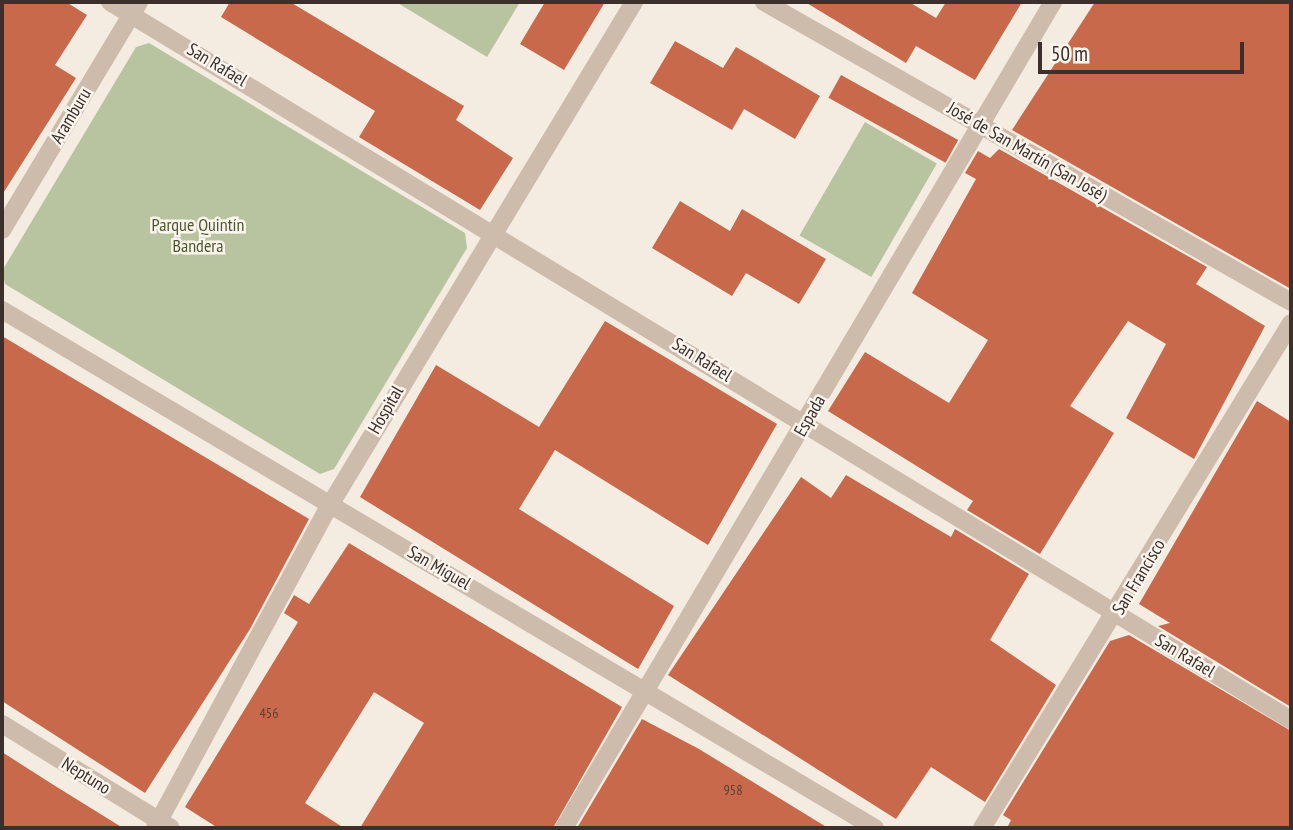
<!DOCTYPE html>
<meta charset="utf-8">
<style>
body{margin:0}
#map{position:relative;width:1293px;height:830px;overflow:hidden;background:#f4ebe1;font-family:"PT Sans Narrow",sans-serif}
div>[style]{position:absolute}
[style*='--x']{left:calc(var(--x)*1px);top:calc(var(--y)*1px);width:calc(var(--w)*1px);rotate:calc(var(--a)*1deg)}
.green>*{inset:0;background:#b8c4a0;transform-origin:0 0}
.building>*{inset:0;background:#c8694b;transform-origin:0 0}
.minor>*{height:18px;margin:-9px;padding:0 9px;transform-origin:9px;border-radius:9px;background:#cdbbac}
span{translate:-50% -50%;white-space:nowrap;text-align:center;line-height:1.15;-webkit-text-stroke:5px #fbf5ee;paint-order:stroke}
.number-label{font-size:14px;color:#5e3e33}
.number-label span{-webkit-text-stroke-width:0}
.street-label{font-size:18px;color:#3b302b}
.park-label{font-size:18px;color:#4a5a2e}
.frame{position:absolute;inset:0;border:4px solid #3b302b;pointer-events:none}
.scale{position:absolute;left:1038px;top:42px;width:206px;height:32px;box-sizing:border-box;border:4px solid #3b302b;border-top:0;padding-left:9px;font-size:21px;line-height:24px;white-space:nowrap;color:#3b302b;-webkit-text-stroke:5px #fbf5ee;paint-order:stroke}
</style>
<div id="map">
<div class="green">
<i style="clip-path:polygon(396px 2px,520px 2px,487px 57px)"></i>
<i style="clip-path:polygon(149px 43px,465px 233px,467px 248px,334px 469px,320px 474px,5px 284px,2px 271px,136px 47px)"></i>
<i style="left:865px;top:122px;width:83px;height:131px;rotate:30deg"></i>
</div>
<div class="building">
<i style="clip-path:polygon(2px 2px,66px 2px,87px 15px,55px 65px,76px 78px,2px 195px)"></i>
<i style="clip-path:polygon(230px 2px,290px 2px,464px 106px,456px 120px,513px 158px,480px 210px,359px 137px,375px 111px,221px 17px)"></i>
<i style="clip-path:polygon(545px 2px,605px 2px,564px 70px,520px 44px)"></i>
<i style="clip-path:polygon(805px 2px,909px 2px,936px 18px,946px 2px,1022px 2px,975px 80px,916px 46px,906px 63px)"></i>
<i style="clip-path:polygon(1095px 2px,1291px 2px,1291px 289px,1012px 130px)"></i>
<i style="clip-path:polygon(675px 41px,723px 68px,736px 47px,820px 96px,795px 139px,744px 109px,732px 130px,650px 83px)"></i>
<i style="left:841px;top:75px;width:134px;height:26px;rotate:29deg"></i>
<i style="clip-path:polygon(999px 149px,1207px 267px,1196px 284px,1265px 326px,1194px 459px,1126px 418px,1166px 344px,1128px 321px,1070px 406px,1114px 433px,1040px 554px,967px 510px,973px 501px,828px 411px,865px 352px,949px 403px,988px 340px,912px 293px,976px 179px,965px 173px,978px 151px,990px 158px)"></i>
<i style="clip-path:polygon(680px 201px,730px 231px,742px 209px,826px 259px,799px 304px,746px 273px,732px 296px,652px 248px)"></i>
<i style="clip-path:polygon(605px 321px,777px 424px,708px 545px,555px 450px,519px 509px,674px 606px,638px 669px,360px 497px,436px 365px,539px 427px)"></i>
<i style="clip-path:polygon(2px 336px,309px 519px,250px 629px,145px 793px,2px 701px)"></i>
<i style="clip-path:polygon(1257px 401px,1291px 422px,1291px 707px,1158px 626px,1170px 623px,1139px 604px)"></i>
<i style="clip-path:polygon(846px 475px,951px 537px,955px 529px,1029px 574px,990px 640px,1056px 685px,985px 802px,931px 767px,896px 819px,668px 675px,801px 477px,831px 498px)"></i>
<i style="clip-path:polygon(349px 543px,622px 707px,553px 828px,360px 828px,424px 723px,374px 692px,305px 803px,344px 828px,218px 828px,185px 807px,298px 622px,284px 613px,294px 595px,309px 604px)"></i>
<i style="clip-path:polygon(1129px 635px,1291px 731px,1291px 828px,1007px 828px,1011px 820px,1003px 815px,1110px 641px)"></i>
<i style="clip-path:polygon(642px 719px,699px 749px,828px 828px,577px 828px)"></i>
<i style="clip-path:polygon(2px 752px,52px 784px,123px 828px,2px 828px)"></i>
</div>
<div class="minor">
<i style="--x:110;--y:2;--w:1382;--a:31.3"></i>
<i style="--x:764;--y:2;--w:606;--a:29.65"></i>
<i style="--x:2;--y:230;--w:266;--a:-59"></i>
<i style="--x:2;--y:310;--w:1015;--a:30.68"></i>
<i style="--x:2;--y:724;--w:198;--a:31.6"></i>
<i style="--x:155;--y:828;--w:367;--a:-61.6"></i>
<i style="--x:330;--y:505;--w:588;--a:-58.85"></i>
<i style="--x:564;--y:828;--w:960;--a:-59.37"></i>
<i style="--x:982;--y:828;--w:592;--a:-58.54"></i>
</div>
<div class="number-label">
<span style="left:269px;top:713px">456</span>
<span style="left:733px;top:790px">958</span>
</div>
<div class="street-label">
<span style="left:217px;top:65px;rotate:31deg">San Rafael</span>
<span style="left:71px;top:116px;rotate:-59deg">Aramburu</span>
<span style="left:1027px;top:152px;rotate:30deg">José de San Martín (San José)</span>
<span style="left:702px;top:360px;rotate:32deg">San Rafael</span>
<span style="left:386px;top:410px;rotate:-60deg">Hospital</span>
<span style="left:810px;top:416px;rotate:-60deg">Espada</span>
<span style="left:439px;top:568px;rotate:30deg">San Miguel</span>
<span style="left:1139px;top:577px;rotate:-59deg">San Francisco</span>
<span style="left:1185px;top:656px;rotate:31deg">San Rafael</span>
<span style="left:86px;top:776px;rotate:32deg">Neptuno</span>
</div>
<div class="park-label">
<span style="left:198px;top:236px">Parque Quintín<br>Bandera</span>
</div>
<div class="frame"></div>
<div class="scale">50 m</div>
</div>
